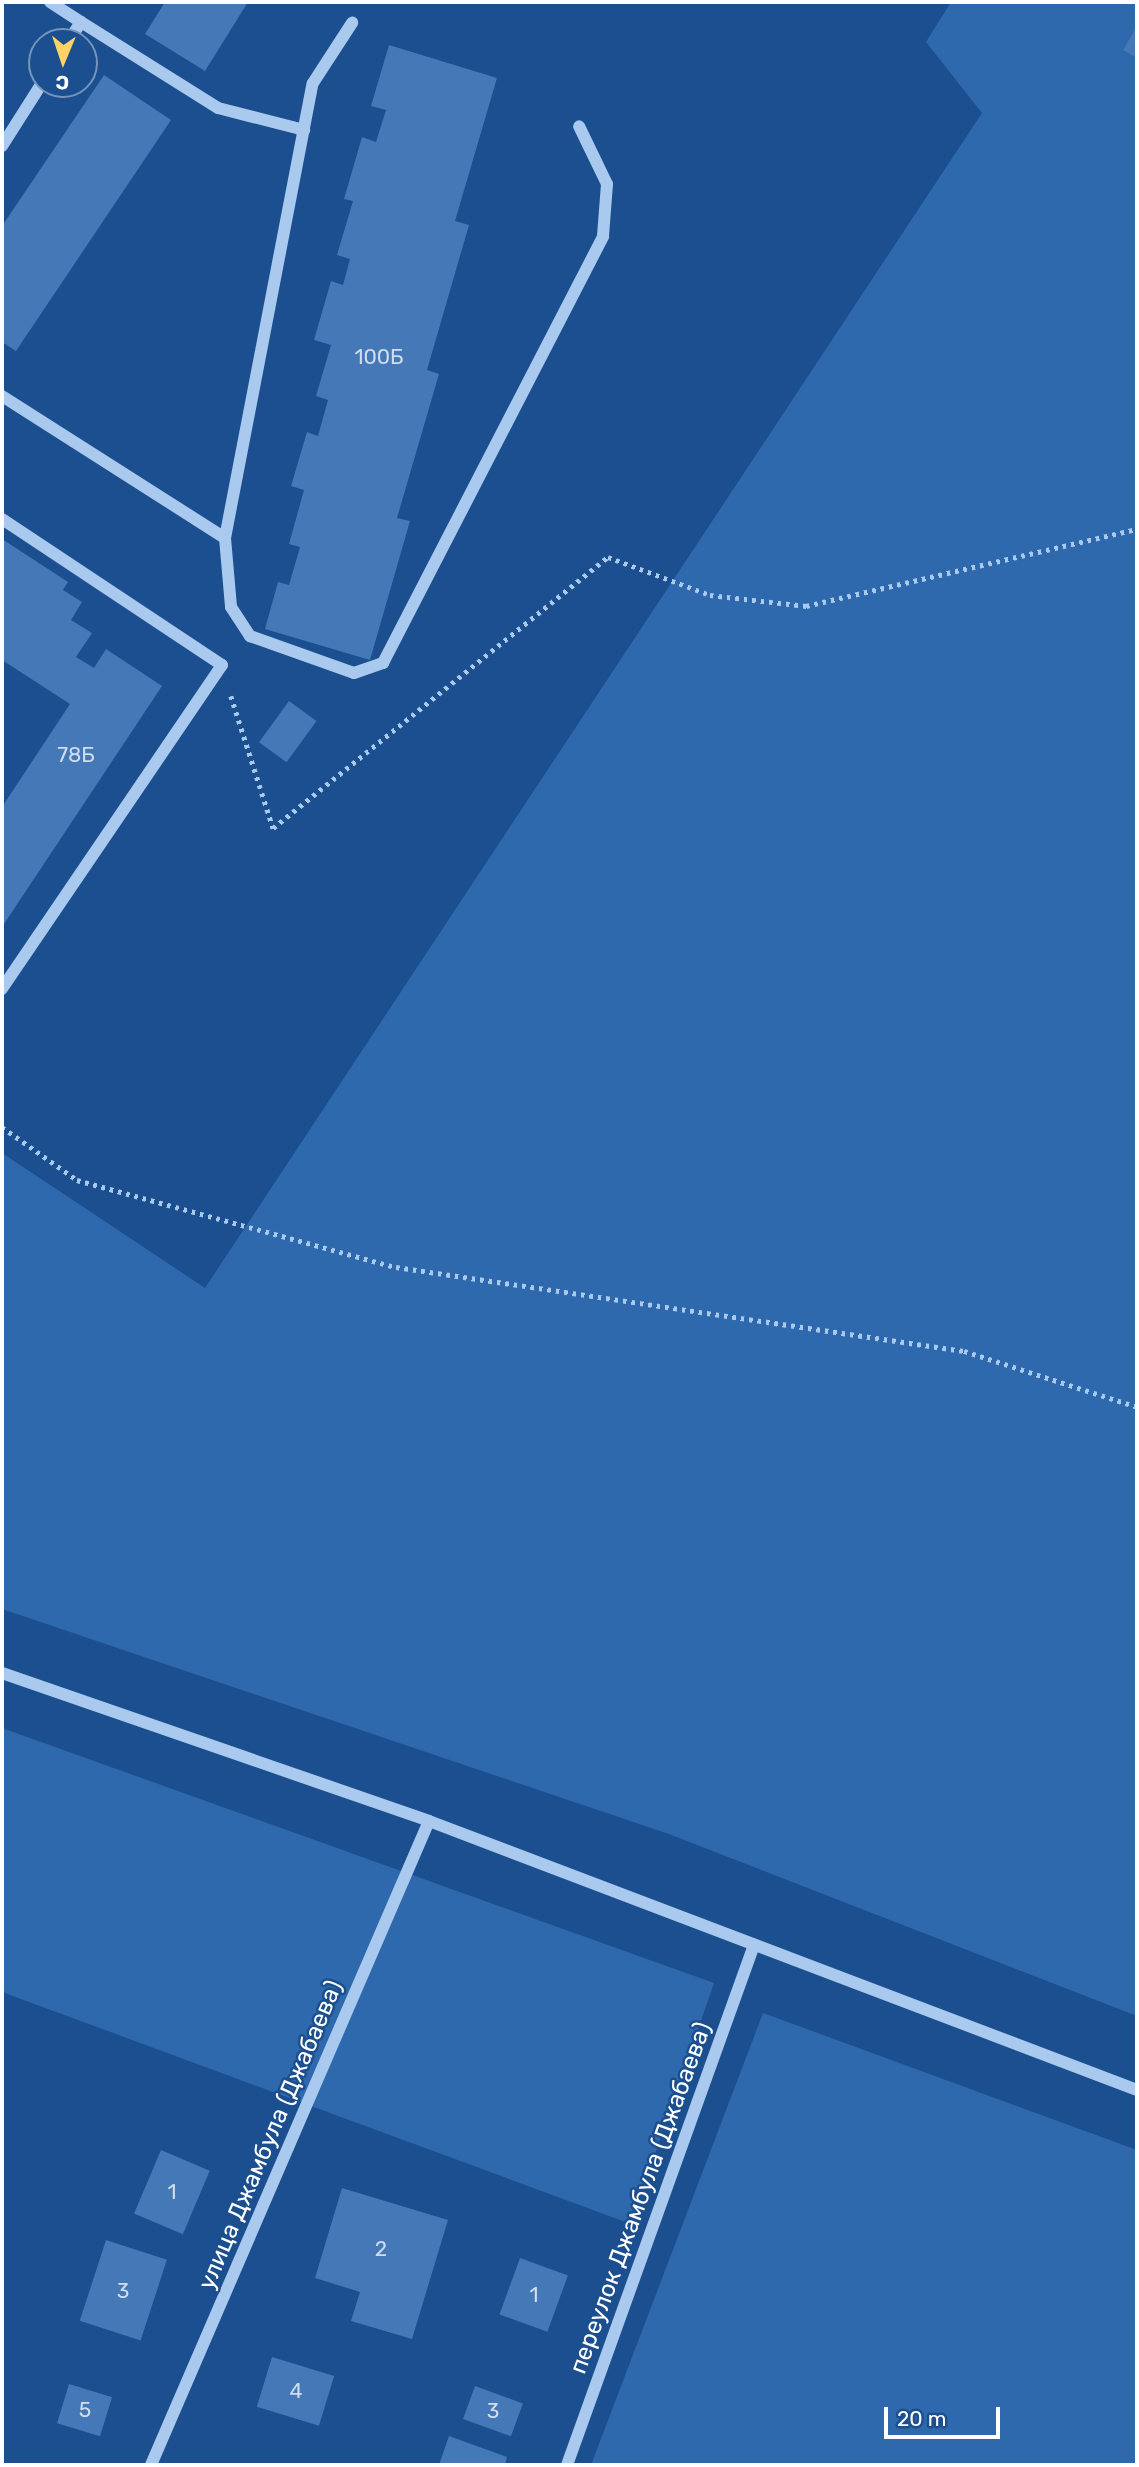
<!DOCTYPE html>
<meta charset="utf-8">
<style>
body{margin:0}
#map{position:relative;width:1139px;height:2467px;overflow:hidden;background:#1b4f8f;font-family:Rubik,sans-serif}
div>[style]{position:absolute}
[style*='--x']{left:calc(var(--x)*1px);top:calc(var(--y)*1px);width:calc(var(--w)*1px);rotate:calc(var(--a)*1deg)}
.green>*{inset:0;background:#2e69ad}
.building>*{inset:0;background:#4478b7;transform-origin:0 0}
.path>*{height:4.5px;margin-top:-2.25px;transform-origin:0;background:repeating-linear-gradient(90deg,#a9c9ee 0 3.5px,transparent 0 8.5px)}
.minor>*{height:12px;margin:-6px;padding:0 6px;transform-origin:6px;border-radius:6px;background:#a9c9ee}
span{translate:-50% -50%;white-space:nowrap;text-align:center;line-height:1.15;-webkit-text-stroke:5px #1b4f8f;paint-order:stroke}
.number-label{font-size:21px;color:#d0dded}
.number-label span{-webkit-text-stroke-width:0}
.street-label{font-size:24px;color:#fff}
.frame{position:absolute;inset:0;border:4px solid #fff;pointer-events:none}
.north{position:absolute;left:28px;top:28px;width:70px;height:70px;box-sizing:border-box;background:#1b4f8f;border:2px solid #7695bc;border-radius:50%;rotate:182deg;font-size:19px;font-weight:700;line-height:28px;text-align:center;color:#fff}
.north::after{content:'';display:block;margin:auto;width:24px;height:32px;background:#ffd166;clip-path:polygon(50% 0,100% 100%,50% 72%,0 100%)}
.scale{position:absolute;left:884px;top:2407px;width:116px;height:32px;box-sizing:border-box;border:4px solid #fff;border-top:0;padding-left:9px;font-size:21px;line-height:24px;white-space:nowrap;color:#fff;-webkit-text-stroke:5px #1b4f8f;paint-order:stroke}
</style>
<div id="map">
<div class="green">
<i style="clip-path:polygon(951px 2px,1137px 2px,1137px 2016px,669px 1834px,2px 1609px,2px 1153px,205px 1288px,982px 113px,926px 42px)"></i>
<i style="clip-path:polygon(2px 1728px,714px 1983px,631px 2224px,2px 1992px)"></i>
<i style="clip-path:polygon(763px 2013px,1137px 2150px,1137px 2465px,591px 2465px)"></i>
</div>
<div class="building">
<i style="clip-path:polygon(165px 2px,248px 2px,205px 71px,145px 34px)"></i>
<i style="clip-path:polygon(1137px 26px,1137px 58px,1123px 50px)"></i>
<i style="clip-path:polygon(389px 45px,497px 78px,455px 221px,469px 225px,427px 370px,439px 374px,397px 518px,410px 521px,370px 660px,265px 629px,278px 582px,289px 585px,300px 547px,289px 544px,304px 490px,291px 486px,307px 432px,318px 436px,328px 400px,316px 396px,331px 345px,314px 340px,331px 281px,343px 285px,350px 259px,337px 255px,353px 201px,344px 199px,362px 137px,376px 142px,386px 110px,371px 106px)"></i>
<i style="clip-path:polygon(104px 75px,171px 120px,16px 351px,2px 342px,2px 226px)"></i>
<i style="clip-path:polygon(2px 539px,68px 582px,63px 590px,82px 602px,71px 620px,92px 633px,76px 657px,94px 668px,106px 649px,162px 686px,2px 927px,2px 807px,70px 704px,2px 660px)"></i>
<i style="left:289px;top:701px;width:34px;height:51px;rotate:36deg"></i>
<i style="left:161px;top:2150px;width:53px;height:69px;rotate:23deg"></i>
<i style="clip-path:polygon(342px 2188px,448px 2220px,412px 2339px,351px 2321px,360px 2292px,315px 2278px)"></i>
<i style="left:106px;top:2240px;width:64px;height:85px;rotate:18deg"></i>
<i style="left:520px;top:2258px;width:51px;height:60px;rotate:20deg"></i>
<i style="left:272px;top:2357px;width:65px;height:52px;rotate:17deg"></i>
<i style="left:69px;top:2384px;width:45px;height:41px;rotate:17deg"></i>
<i style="left:475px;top:2386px;width:51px;height:35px;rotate:20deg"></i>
<i style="clip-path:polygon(449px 2436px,507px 2457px,505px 2465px,439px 2465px)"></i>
</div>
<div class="path">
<i style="--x:231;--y:696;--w:139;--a:72.3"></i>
<i style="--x:273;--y:828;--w:431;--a:-39"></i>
<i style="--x:608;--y:557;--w:109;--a:20.4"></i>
<i style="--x:710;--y:595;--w:97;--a:6.5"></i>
<i style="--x:806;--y:606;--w:340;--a:-13.1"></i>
<i style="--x:2;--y:1127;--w:92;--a:35.2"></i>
<i style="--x:77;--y:1180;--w:331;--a:15.3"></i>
<i style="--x:396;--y:1267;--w:574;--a:8.41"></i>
<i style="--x:964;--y:1351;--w:182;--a:17.9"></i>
</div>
<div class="minor">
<i style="--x:50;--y:2;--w:37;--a:33"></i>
<i style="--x:81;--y:22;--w:24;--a:123"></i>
<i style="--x:81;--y:22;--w:162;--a:32.1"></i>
<i style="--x:218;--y:108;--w:89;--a:14.3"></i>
<i style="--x:2;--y:146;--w:75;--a:-57.6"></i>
<i style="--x:2;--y:396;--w:264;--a:32.5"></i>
<i style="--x:225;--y:538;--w:69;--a:85"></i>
<i style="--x:231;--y:607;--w:35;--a:57"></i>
<i style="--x:250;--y:636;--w:110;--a:19.6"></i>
<i style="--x:354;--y:673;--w:31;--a:-19"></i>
<i style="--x:383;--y:663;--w:480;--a:-62.7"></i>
<i style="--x:603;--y:236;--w:52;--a:-85.6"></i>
<i style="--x:607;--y:184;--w:64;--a:-115.8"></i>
<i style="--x:2;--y:519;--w:264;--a:33.6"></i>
<i style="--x:222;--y:665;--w:392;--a:124.2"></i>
<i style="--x:225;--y:538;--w:463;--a:-79.1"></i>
<i style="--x:313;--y:83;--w:72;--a:-57"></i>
<i style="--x:2;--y:1673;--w:452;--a:19.1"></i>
<i style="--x:429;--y:1821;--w:757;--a:20.8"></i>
<i style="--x:151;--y:2465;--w:701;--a:-66.65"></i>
<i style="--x:567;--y:2465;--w:553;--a:-70.22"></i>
</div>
<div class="number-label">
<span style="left:379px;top:357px">100Б</span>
<span style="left:76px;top:755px">78Б</span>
<span style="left:172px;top:2192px">1</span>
<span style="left:381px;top:2249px">2</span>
<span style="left:123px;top:2291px">3</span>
<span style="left:534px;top:2295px">1</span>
<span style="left:296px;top:2391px">4</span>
<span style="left:85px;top:2410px">5</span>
<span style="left:493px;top:2411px">3</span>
</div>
<div class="street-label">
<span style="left:271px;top:2135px;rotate:-67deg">улица Джамбула (Джабаева)</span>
<span style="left:641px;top:2198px;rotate:-70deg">переулок Джамбула (Джабаева)</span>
</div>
<div class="frame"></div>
<div class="north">С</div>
<div class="scale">20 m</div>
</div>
